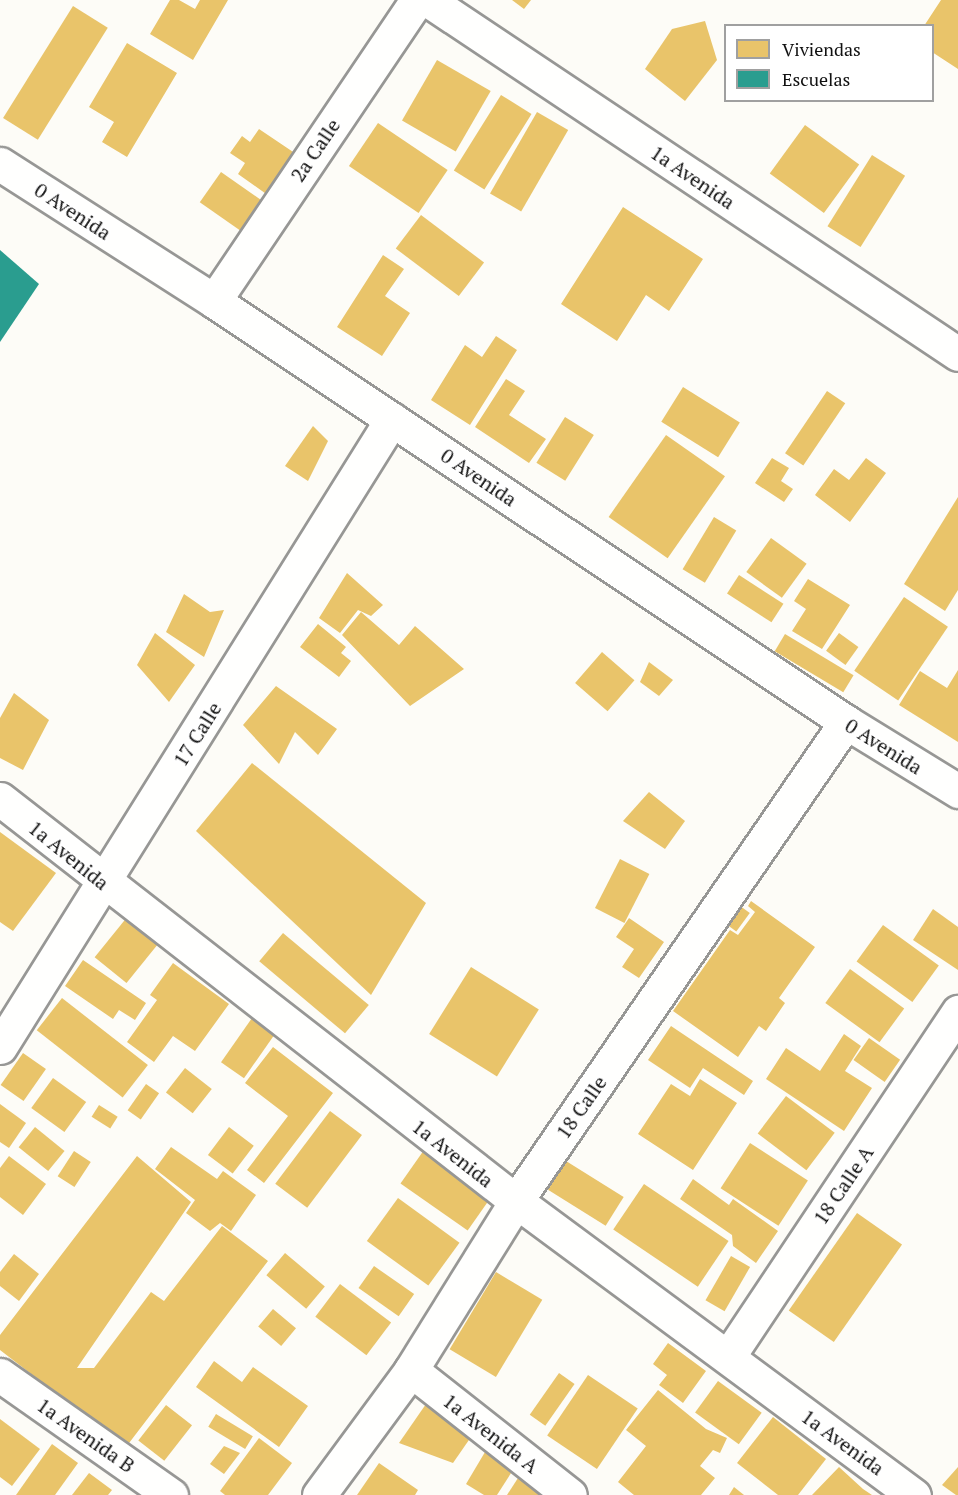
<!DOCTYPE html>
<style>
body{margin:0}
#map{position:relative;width:958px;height:1495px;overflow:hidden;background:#fdfcf7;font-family:"PT Serif",serif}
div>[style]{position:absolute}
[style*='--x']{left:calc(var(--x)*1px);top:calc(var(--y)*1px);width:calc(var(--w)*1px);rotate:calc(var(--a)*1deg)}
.homes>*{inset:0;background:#e9c46a;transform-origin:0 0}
.schools>*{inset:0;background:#2a9d8f}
.roads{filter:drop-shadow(2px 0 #979795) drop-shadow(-2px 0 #979795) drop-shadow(0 2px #979795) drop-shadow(0 -2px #979795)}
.minor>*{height:33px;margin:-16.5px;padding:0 16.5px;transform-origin:16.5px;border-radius:16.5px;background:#fffffe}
.tertiary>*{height:33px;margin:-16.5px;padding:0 16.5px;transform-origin:16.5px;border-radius:16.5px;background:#fffffe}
span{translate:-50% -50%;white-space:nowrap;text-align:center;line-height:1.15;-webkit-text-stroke:6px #fff;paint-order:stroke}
.street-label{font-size:20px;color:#111}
.legend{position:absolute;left:724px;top:24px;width:210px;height:78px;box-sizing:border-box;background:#fff;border:2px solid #a0a0a0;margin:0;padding:8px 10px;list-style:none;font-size:18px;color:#111}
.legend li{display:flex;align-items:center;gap:12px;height:30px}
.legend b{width:30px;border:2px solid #a0a0a0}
</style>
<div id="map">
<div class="homes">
<i style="clip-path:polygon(170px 0,179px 0,195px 9px,200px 0,228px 0,193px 60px,150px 34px)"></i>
<i style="clip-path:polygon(512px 0,531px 0,524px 9px)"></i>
<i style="clip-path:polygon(941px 0,958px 0,958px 69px,932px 52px,932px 26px,924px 26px)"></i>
<i style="left:73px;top:6px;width:41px;height:132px;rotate:32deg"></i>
<i style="clip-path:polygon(705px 21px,717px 60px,685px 101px,645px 69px,672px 29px)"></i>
<i style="clip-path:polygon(127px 43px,177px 73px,127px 157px,102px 142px,114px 122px,89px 107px)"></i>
<i style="left:437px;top:60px;width:62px;height:70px;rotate:30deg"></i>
<i style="left:501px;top:95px;width:36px;height:89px;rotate:32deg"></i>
<i style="left:537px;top:112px;width:36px;height:94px;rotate:30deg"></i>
<i style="left:378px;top:123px;width:84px;height:52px;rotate:34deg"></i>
<i style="left:805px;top:125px;width:67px;height:60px;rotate:36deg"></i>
<i style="clip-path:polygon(259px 129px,305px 160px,276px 201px,238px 174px,245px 163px,230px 153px,242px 136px,250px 142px)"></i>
<i style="left:872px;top:155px;width:39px;height:84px;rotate:32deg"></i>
<i style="left:221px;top:172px;width:55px;height:37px;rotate:35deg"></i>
<i style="clip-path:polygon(623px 207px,703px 259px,669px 311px,646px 295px,617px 341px,561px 304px)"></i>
<i style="left:421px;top:215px;width:79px;height:42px;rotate:37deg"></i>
<i style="clip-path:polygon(383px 255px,404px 269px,385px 296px,410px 313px,382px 356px,337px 327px)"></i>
<i style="clip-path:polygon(496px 336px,517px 350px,470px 425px,431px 400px,465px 345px,482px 357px)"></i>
<i style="clip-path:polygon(506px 379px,525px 391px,509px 415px,546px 439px,529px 463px,475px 427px)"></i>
<i style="left:683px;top:387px;width:67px;height:41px;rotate:32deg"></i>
<i style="left:827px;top:391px;width:22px;height:75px;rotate:34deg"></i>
<i style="left:565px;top:417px;width:34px;height:54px;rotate:32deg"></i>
<i style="clip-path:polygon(313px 426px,328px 441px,308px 481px,285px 466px)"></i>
<i style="left:666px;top:435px;width:72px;height:100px;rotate:35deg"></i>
<i style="clip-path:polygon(772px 458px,789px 468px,781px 481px,793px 489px,784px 502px,755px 483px)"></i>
<i style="clip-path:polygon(866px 458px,886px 473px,850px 522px,815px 495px,834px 469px,849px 480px)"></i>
<i style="clip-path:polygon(958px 497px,958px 590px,945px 611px,904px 584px)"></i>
<i style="left:714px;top:517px;width:26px;height:61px;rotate:31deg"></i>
<i style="left:771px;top:538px;width:44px;height:42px;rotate:36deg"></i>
<i style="clip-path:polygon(347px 573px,383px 605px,371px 616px,358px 610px,340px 633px,319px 618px)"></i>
<i style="left:739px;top:575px;width:53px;height:22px;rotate:33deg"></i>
<i style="clip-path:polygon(808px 579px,850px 605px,822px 649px,792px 631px,806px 609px,794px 601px)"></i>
<i style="clip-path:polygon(184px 594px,210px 612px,224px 610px,204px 657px,166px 632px)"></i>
<i style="left:904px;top:597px;width:53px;height:89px;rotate:34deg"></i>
<i style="clip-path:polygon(361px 612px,399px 645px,415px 626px,464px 669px,410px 706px,342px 635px)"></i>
<i style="clip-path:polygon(318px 624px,346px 647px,341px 653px,351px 661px,339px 677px,300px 647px)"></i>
<i style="clip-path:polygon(155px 633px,195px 665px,169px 702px,137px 665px)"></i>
<i style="left:839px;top:633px;width:24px;height:22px;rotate:36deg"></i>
<i style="left:785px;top:634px;width:80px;height:20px;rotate:31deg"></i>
<i style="left:602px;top:652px;width:43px;height:41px;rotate:41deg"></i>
<i style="clip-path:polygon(649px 662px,673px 680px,659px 696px,640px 682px)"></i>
<i style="clip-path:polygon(958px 670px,958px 742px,899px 705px,920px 671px,947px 688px)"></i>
<i style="clip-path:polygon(276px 686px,337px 729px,318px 755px,295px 732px,279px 764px,243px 725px)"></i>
<i style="clip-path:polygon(14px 693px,49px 720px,23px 770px,0 758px,0 718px)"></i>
<i style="clip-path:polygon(252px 763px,426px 903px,371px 995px,196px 831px)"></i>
<i style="clip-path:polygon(649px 792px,685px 821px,665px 849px,623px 821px)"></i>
<i style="clip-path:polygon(0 832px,56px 873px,13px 931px,0 922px)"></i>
<i style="left:620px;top:859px;width:33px;height:55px;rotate:27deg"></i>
<i style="left:732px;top:900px;width:22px;height:23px;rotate:36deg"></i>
<i style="clip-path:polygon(751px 901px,815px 947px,779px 998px,785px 1003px,766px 1031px,759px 1026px,738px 1057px,673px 1011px,730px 930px,738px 935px,755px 912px,748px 906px)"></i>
<i style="clip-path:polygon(933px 909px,958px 927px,958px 970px,913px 940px)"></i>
<i style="left:128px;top:916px;width:41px;height:53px;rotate:39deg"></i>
<i style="clip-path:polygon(629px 918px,664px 942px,639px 978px,622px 967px,634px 949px,616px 937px)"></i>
<i style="left:883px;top:925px;width:69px;height:45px;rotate:36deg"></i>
<i style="left:283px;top:933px;width:112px;height:37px;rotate:40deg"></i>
<i style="clip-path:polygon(83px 960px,146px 1003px,135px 1020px,119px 1010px,113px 1019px,65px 986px)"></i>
<i style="clip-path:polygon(173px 963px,229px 1004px,195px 1051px,173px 1036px,154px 1062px,127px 1042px,157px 1000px,150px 995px)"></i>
<i style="left:471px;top:967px;width:80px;height:79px;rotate:32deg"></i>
<i style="left:850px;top:969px;width:67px;height:42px;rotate:36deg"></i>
<i style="left:62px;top:998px;width:109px;height:41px;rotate:38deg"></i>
<i style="left:252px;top:1018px;width:28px;height:54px;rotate:35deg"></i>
<i style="clip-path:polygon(671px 1026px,753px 1081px,744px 1095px,703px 1068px,690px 1088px,648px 1060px)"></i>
<i style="clip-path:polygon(844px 1034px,861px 1046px,845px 1071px,872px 1088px,844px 1131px,766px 1079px,786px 1048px,820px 1071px)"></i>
<i style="left:869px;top:1038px;width:38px;height:27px;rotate:35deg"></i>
<i style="clip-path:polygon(273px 1047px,333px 1093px,264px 1183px,247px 1170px,288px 1116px,245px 1083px)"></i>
<i style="left:23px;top:1053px;width:28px;height:39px;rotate:35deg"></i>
<i style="left:185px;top:1068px;width:34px;height:31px;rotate:38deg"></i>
<i style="left:53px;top:1078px;width:41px;height:37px;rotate:36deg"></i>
<i style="clip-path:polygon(700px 1079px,737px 1103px,693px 1170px,638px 1134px,671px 1084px,690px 1096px)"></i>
<i style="left:146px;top:1084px;width:16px;height:32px;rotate:35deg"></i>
<i style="left:786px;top:1096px;width:61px;height:47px;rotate:37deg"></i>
<i style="clip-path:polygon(0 1104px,26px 1123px,9px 1148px,0 1142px)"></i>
<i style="left:99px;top:1105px;width:22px;height:14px;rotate:32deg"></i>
<i style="left:330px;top:1111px;width:40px;height:91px;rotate:37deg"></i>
<i style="left:35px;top:1127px;width:38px;height:26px;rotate:39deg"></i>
<i style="left:229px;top:1127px;width:31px;height:35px;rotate:37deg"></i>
<i style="left:750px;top:1143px;width:69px;height:54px;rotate:33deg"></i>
<i style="clip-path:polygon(171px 1147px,217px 1179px,223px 1171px,256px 1195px,231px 1231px,220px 1223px,210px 1231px,186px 1213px,195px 1200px,155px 1169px)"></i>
<i style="left:424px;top:1150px;width:82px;height:41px;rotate:35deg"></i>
<i style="left:74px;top:1151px;width:20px;height:30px;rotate:33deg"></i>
<i style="clip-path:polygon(9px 1156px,46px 1184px,23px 1215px,0 1197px,0 1168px)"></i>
<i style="clip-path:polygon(137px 1156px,191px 1202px,77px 1368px,94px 1368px,151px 1292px,164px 1301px,222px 1226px,268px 1261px,126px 1447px,0 1350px,0 1335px)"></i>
<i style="left:566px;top:1161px;width:68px;height:34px;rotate:32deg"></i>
<i style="clip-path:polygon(693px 1179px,729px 1205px,733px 1199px,778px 1231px,756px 1263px,733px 1246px,732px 1235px,680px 1199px)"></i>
<i style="left:644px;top:1184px;width:102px;height:55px;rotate:34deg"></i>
<i style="left:398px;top:1198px;width:76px;height:53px;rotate:36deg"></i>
<i style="left:857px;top:1213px;width:55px;height:119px;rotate:35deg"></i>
<i style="left:285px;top:1253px;width:52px;height:29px;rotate:40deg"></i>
<i style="clip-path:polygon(14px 1254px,39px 1274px,19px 1301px,0 1286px,0 1272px)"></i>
<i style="left:731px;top:1256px;width:22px;height:51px;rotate:30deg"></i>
<i style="left:374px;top:1266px;width:49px;height:27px;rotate:35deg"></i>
<i style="left:496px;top:1272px;width:54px;height:90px;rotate:31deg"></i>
<i style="left:340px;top:1284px;width:64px;height:41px;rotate:37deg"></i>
<i style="left:273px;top:1309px;width:30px;height:23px;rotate:40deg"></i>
<i style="clip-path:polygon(668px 1343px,706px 1371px,683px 1403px,659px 1385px,667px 1375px,653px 1364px)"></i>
<i style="clip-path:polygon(214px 1361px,242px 1382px,253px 1367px,308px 1406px,279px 1447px,196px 1387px)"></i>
<i style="left:559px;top:1373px;width:19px;height:51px;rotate:35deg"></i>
<i style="left:588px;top:1375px;width:60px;height:73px;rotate:34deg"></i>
<i style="left:718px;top:1381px;width:54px;height:39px;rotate:36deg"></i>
<i style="clip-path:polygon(658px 1390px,706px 1429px,727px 1438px,720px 1453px,713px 1450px,700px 1466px,715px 1478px,701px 1495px,634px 1495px,618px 1482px,646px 1446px,626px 1430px)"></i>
<i style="clip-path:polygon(426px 1404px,471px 1437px,453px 1463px,399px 1443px)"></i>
<i style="left:166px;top:1405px;width:33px;height:45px;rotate:38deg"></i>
<i style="left:216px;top:1414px;width:43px;height:15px;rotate:31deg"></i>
<i style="clip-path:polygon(773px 1417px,826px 1459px,798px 1495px,778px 1495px,737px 1463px)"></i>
<i style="clip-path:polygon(0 1419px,40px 1449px,12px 1486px,0 1477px)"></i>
<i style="clip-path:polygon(259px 1438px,292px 1463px,268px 1495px,225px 1495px,220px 1491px)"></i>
<i style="clip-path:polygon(52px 1444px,78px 1463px,55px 1495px,16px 1495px)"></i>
<i style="clip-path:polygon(224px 1446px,240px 1453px,224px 1474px,210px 1464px)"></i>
<i style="clip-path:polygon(485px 1452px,513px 1470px,497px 1495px,484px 1495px,466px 1484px)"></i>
<i style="clip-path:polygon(379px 1463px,418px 1490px,415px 1495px,357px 1495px)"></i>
<i style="clip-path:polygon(839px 1467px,863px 1489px,872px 1495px,812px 1495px)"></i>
<i style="clip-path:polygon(958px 1467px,958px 1495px,956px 1495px,942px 1485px)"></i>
<i style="clip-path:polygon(89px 1473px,112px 1490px,108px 1495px,72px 1495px)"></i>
<i style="clip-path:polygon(518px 1478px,546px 1495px,507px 1495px)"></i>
<i style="clip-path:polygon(734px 1487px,744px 1495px,729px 1495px)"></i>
</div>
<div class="schools">
<i style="clip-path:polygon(0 250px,39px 284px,0 342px)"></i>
</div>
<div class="roads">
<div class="minor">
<i style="--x:428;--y:0;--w:637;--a:33.74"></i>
<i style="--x:214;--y:301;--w:363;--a:-56"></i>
<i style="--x:0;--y:799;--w:654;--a:37.92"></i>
<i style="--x:516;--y:1201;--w:495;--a:36.5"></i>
<i style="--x:0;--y:1047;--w:740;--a:-58.03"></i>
<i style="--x:728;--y:1357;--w:415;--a:-56.3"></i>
<i style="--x:411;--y:1370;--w:202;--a:38.2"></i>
<i style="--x:0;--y:1375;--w:209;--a:35.1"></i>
<i style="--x:319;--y:1495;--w:155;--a:-53.6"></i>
<i style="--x:411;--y:1370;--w:199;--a:-58.1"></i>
<i style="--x:516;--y:1201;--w:582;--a:-55.44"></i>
</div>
<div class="tertiary">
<i style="--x:0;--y:164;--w:254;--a:32.6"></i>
<i style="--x:214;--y:301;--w:759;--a:33.67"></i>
<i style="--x:846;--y:722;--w:132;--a:31.6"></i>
</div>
</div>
<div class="street-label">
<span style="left:315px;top:150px;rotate:-56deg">2a Calle</span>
<span style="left:693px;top:177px;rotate:34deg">1a Avenida</span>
<span style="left:73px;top:211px;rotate:33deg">0 Avenida</span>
<span style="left:479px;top:477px;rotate:34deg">0 Avenida</span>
<span style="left:197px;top:734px;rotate:-58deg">17 Calle</span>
<span style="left:884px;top:746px;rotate:32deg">0 Avenida</span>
<span style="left:69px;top:855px;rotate:39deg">1a Avenida</span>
<span style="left:581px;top:1107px;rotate:-55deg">18 Calle</span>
<span style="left:453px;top:1153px;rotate:38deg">1a Avenida</span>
<span style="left:843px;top:1185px;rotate:-56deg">18 Calle A</span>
<span style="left:491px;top:1433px;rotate:38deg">1a Avenida A</span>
<span style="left:86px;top:1435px;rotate:35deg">1a Avenida B</span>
<span style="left:843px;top:1442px;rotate:36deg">1a Avenida</span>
</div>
<ul class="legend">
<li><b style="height:16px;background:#e9c46a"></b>Viviendas</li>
<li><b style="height:16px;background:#2a9d8f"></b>Escuelas</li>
</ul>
</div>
